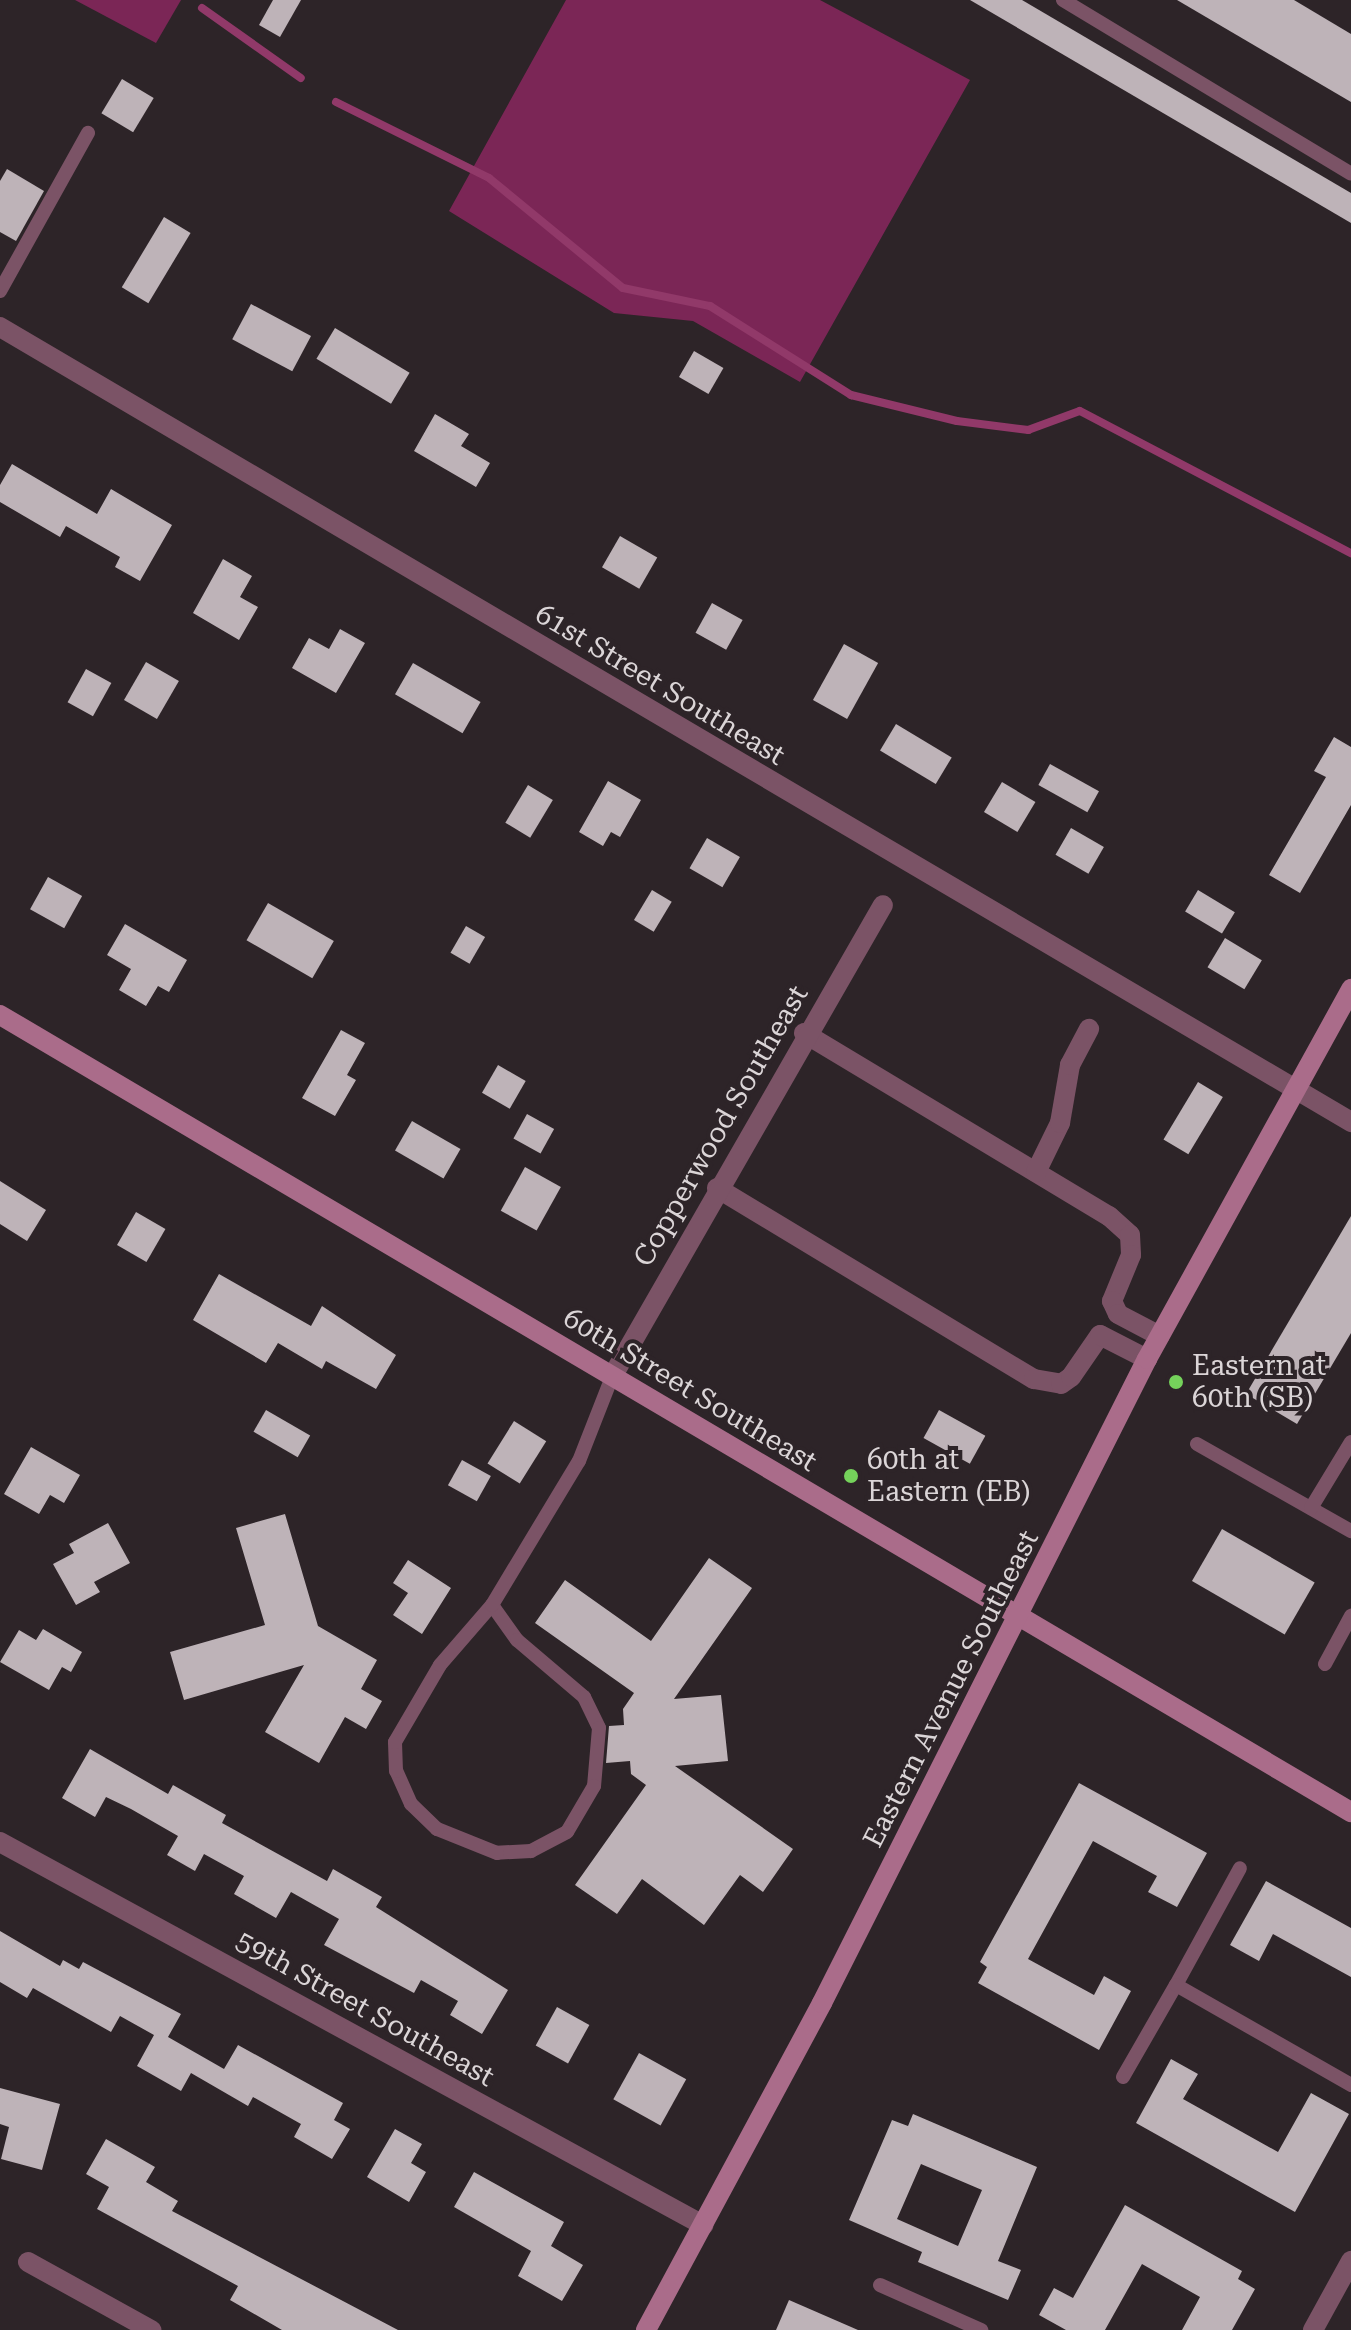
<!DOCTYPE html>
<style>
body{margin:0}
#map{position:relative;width:1351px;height:2330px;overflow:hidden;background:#2d2428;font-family:"Roboto Serif",serif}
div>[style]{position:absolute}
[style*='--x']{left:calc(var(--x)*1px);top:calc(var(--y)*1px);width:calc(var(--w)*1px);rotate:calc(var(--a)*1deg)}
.forest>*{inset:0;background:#7b2656}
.stream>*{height:8px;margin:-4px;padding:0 4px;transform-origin:4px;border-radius:4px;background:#913969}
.building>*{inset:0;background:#beb3b8;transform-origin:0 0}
.lane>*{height:14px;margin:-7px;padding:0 7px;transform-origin:7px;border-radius:7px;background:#7b5366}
.street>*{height:20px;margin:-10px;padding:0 10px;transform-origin:10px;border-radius:10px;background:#7b5366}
.secondary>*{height:20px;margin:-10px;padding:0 10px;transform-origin:10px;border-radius:10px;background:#aa6c8a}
.dots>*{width:22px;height:22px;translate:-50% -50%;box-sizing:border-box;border:4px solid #2d2428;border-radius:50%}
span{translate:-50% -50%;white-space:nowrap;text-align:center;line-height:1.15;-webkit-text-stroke:8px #2d2428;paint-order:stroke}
.street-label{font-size:28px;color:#dbd5d7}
.poi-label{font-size:28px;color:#dbd5d7}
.left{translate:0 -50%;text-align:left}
</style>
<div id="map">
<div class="forest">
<i style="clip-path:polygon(75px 0,181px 0,156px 43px)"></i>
<i style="clip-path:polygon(566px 0,820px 0,970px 80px,800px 382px,693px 321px,614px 313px,449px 211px)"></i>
</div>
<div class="stream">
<i style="--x:202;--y:8;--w:121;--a:35.3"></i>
<i style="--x:336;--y:102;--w:171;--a:26.4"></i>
<i style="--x:489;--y:178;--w:173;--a:39.4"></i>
<i style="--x:623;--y:288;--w:89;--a:11.7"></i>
<i style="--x:710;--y:306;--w:167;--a:32.3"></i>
<i style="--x:851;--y:395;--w:109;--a:13.8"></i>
<i style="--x:957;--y:421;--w:72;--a:7.2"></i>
<i style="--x:1028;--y:430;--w:55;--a:-20.1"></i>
<i style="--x:1080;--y:411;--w:306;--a:27.7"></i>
</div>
<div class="building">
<i style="clip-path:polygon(273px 0,301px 0,280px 37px,259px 25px)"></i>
<i style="clip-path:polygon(970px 0,1022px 0,1351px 193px,1351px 223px)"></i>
<i style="clip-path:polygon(1177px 0,1294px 0,1351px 34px,1351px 102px)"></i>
<i style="left:122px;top:79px;width:37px;height:40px;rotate:31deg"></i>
<i style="clip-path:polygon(7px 169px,44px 191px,16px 241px,0 232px,0 181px)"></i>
<i style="left:164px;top:217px;width:31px;height:82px;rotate:31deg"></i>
<i style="left:251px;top:304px;width:68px;height:40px;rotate:28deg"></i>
<i style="left:335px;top:328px;width:87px;height:36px;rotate:31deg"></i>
<i style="left:694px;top:351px;width:34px;height:30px;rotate:30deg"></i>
<i style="clip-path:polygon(435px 414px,469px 434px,461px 446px,490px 463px,476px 487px,414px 451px)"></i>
<i style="clip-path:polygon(12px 464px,97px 514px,111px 489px,172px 525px,140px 581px,115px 567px,120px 557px,66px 526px,60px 537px,0 502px,0 485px)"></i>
<i style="left:620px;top:536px;width:43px;height:36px;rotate:30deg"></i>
<i style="clip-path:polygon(223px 559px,252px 576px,240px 597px,258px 607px,239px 640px,193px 613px)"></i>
<i style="left:712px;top:603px;width:35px;height:34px;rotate:29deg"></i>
<i style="clip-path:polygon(340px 629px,365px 643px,336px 693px,292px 668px,309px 638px,329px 649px)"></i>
<i style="left:844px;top:644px;width:39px;height:64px;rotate:29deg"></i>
<i style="left:146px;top:662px;width:38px;height:44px;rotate:30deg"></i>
<i style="left:413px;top:663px;width:78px;height:36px;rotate:30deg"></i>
<i style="left:86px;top:669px;width:29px;height:38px;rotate:29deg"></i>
<i style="left:896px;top:724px;width:65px;height:31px;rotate:31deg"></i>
<i style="clip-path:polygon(1334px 737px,1351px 747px,1351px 805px,1300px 893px,1269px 875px,1326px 777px,1314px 771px)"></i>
<i style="left:1050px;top:764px;width:56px;height:24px;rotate:29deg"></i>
<i style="clip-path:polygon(608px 781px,641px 800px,620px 837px,611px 832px,603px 846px,579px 832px)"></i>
<i style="left:1002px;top:782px;width:39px;height:35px;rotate:31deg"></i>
<i style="left:528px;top:785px;width:29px;height:44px;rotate:31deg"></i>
<i style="left:1071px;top:828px;width:38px;height:31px;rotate:30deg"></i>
<i style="left:707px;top:838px;width:38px;height:35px;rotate:30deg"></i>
<i style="left:48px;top:877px;width:39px;height:37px;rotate:29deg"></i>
<i style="left:652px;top:890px;width:23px;height:35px;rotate:31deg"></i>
<i style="left:1198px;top:890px;width:43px;height:25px;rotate:31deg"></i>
<i style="left:268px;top:903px;width:76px;height:43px;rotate:30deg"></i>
<i style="clip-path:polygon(125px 924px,187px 960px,169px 992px,158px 986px,146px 1006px,119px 990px,131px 969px,107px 955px)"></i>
<i style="left:466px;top:926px;width:22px;height:31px;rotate:30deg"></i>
<i style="left:1225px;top:938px;width:43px;height:34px;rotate:31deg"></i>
<i style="clip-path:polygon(341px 1030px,365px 1043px,347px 1075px,356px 1080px,335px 1116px,302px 1098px)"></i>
<i style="left:498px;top:1065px;width:32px;height:32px;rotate:30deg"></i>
<i style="left:1198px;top:1082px;width:29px;height:67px;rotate:31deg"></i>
<i style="left:527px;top:1114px;width:31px;height:28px;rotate:29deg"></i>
<i style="left:412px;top:1121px;width:56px;height:34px;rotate:30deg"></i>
<i style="left:525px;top:1167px;width:41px;height:50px;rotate:29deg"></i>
<i style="clip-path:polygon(0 1181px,46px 1210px,27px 1241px,0 1224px)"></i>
<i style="left:136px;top:1212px;width:34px;height:38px;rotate:30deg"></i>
<i style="clip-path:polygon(1351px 1216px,1351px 1333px,1297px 1424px,1246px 1394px)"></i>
<i style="clip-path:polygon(219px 1274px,311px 1326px,322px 1306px,396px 1355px,376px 1389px,326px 1361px,322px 1369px,278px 1343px,266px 1363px,193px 1320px)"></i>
<i style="left:266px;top:1410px;width:51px;height:25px;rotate:30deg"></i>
<i style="left:939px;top:1410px;width:53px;height:32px;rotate:29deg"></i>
<i style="left:514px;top:1421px;width:38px;height:50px;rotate:32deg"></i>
<i style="clip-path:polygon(31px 1447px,80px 1475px,64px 1503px,50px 1495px,39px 1514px,4px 1494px)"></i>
<i style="left:462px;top:1460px;width:33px;height:29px;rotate:29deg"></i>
<i style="clip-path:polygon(285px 1514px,318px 1626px,377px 1660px,361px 1689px,382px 1701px,366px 1729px,345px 1717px,319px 1763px,265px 1732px,304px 1665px,184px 1700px,170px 1652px,265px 1625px,236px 1528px)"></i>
<i style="clip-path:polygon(108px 1523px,130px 1563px,94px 1582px,100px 1592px,76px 1605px,53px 1564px,74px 1553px,69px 1544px)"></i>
<i style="left:1222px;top:1529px;width:107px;height:60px;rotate:30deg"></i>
<i style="clip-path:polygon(709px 1558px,752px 1588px,674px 1699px,721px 1695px,728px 1761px,675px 1766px,793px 1849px,763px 1892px,740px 1875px,704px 1925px,642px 1879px,617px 1914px,575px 1885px,646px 1785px,631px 1774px,630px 1761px,606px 1763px,609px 1726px,624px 1725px,623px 1709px,634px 1693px,535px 1623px,565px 1580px,651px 1641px)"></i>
<i style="clip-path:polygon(408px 1560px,451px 1588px,422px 1634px,393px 1615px,408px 1593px,393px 1583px)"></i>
<i style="clip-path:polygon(43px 1629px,82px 1652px,71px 1672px,62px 1667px,49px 1690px,0 1662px,19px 1630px,36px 1640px)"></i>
<i style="clip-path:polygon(90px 1749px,168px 1794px,173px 1785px,226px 1815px,222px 1823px,327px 1881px,333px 1869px,382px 1897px,376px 1907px,508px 1990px,482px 2034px,450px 2015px,458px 2001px,421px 1980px,414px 1993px,324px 1945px,339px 1919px,291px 1892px,276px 1918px,234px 1894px,244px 1876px,204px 1854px,195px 1871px,167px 1855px,178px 1836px,131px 1809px,106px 1797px,95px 1817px,62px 1798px)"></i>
<i style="clip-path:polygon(1079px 1783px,1207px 1853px,1177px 1907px,1148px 1892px,1157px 1876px,1093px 1841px,1028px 1959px,1094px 1995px,1104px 1976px,1131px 1991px,1099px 2050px,978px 1983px,987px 1967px,980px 1962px)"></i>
<i style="clip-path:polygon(1266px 1881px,1351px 1928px,1351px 1977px,1273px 1934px,1259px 1961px,1230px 1945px)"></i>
<i style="clip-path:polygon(0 1931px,60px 1966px,63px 1960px,79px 1969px,83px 1962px,181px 2014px,168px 2037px,224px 2069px,238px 2045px,343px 2103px,334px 2120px,350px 2129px,332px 2159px,294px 2137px,301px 2124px,253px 2097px,248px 2106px,191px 2073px,181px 2091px,137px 2066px,154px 2035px,120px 2016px,111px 2032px,33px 1988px,27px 1998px,0 1982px)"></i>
<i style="left:557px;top:2007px;width:37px;height:44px;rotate:29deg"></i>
<i style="left:639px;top:2053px;width:54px;height:53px;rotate:29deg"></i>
<i style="clip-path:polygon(1171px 2059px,1198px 2074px,1183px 2099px,1278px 2152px,1311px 2093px,1349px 2114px,1295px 2212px,1136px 2123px)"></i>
<i style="clip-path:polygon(0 2088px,60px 2104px,42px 2170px,1px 2159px,9px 2127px,0 2124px)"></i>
<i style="clip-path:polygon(evenodd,913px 2114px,1037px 2167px,998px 2261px,1021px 2270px,1008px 2300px,918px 2262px,922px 2252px,849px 2220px,892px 2120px,908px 2126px,913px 2114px,921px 2164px,982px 2190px,958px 2246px,897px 2219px,921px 2164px)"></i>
<i style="clip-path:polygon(395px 2129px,422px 2144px,411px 2163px,426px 2172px,409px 2202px,367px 2177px)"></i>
<i style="clip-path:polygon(106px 2139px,155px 2167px,146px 2182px,178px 2201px,172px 2211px,398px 2330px,282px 2330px,230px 2300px,238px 2286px,97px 2209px,109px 2187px,86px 2174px)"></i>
<i style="clip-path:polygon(474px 2172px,564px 2222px,551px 2246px,583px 2265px,562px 2301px,518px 2276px,531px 2251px,454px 2207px)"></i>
<i style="clip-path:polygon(1125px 2205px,1242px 2271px,1238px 2279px,1255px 2289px,1232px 2330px,1182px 2330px,1200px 2297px,1142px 2264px,1105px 2330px,1066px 2330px,1039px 2315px,1054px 2288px,1073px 2298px)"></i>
<i style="clip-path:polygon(789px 2300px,858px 2330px,776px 2330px)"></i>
</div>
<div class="lane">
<i style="--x:1063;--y:0;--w:336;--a:31.1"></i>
<i style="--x:0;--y:291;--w:181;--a:-60.9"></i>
<i style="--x:1197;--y:1444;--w:177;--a:29.5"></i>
<i style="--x:1311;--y:1508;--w:77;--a:-58.8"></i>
<i style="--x:492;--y:1605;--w:43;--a:54.5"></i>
<i style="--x:517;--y:1640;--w:88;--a:40.4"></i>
<i style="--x:584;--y:1697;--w:34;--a:64"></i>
<i style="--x:599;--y:1728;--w:58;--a:94.9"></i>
<i style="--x:594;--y:1786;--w:53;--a:120.4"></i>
<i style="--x:567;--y:1832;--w:41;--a:152.2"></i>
<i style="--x:531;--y:1851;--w:34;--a:177"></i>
<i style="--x:497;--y:1853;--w:65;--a:-158.2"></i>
<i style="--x:437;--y:1829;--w:36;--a:-136"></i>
<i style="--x:411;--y:1804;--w:36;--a:-114"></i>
<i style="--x:396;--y:1771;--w:29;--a:-92"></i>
<i style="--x:395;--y:1742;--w:89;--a:-59.7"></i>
<i style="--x:440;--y:1665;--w:79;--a:-49.1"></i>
<i style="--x:492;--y:1605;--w:168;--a:-58.9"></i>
<i style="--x:579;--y:1461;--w:90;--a:-68.6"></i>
<i style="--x:1325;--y:1664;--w:55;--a:-61.6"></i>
<i style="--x:1176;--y:1985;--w:133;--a:-61.3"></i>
<i style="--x:1123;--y:2077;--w:106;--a:-60.1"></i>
<i style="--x:1176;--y:1985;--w:202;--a:29.7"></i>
<i style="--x:880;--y:2285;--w:111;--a:24"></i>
</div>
<div class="street">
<i style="--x:0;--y:327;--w:1568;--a:30.47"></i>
<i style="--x:804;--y:1033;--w:356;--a:31"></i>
<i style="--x:1109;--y:1216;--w:28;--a:42"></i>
<i style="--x:1130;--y:1235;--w:20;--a:87"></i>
<i style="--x:1131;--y:1255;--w:50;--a:112.4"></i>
<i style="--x:1112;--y:1301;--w:14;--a:65"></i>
<i style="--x:1118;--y:1314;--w:47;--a:27.6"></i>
<i style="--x:1036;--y:1172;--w:55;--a:-63.9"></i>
<i style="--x:1060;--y:1123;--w:59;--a:-80.2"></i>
<i style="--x:1070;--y:1065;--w:41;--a:-62.2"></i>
<i style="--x:717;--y:1188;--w:370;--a:31.1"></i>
<i style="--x:1034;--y:1379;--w:27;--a:10"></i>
<i style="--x:1061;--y:1384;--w:12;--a:-35"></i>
<i style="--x:1071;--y:1377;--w:51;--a:-55.4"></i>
<i style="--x:1100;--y:1335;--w:53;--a:27.1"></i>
<i style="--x:612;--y:1377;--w:544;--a:-60.14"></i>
<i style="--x:0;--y:1842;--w:801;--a:28.58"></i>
<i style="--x:28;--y:2262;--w:141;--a:28.9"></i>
<i style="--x:1313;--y:2330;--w:79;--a:-61.2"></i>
</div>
<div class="secondary">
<i style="--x:0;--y:1015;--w:1569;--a:30.54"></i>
<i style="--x:646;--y:2330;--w:371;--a:-61.7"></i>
<i style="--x:822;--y:2003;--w:721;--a:-63.22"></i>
<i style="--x:1147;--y:1359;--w:423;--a:-61.1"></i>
</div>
<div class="dots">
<i style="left:1176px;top:1382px;background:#75d25b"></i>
<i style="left:851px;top:1476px;background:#75d25b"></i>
</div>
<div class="street-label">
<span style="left:660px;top:685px;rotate:31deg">61st Street Southeast</span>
<span style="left:721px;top:1126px;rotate:-60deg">Copperwood Southeast</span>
<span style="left:690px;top:1390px;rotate:31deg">60th Street Southeast</span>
<span style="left:951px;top:1689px;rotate:-63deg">Eastern Avenue Southeast</span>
<span style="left:365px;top:2009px;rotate:29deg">59th Street Southeast</span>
</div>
<div class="poi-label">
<span class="left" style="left:1192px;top:1382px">Eastern at<br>60th (SB)</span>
<span class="left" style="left:867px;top:1476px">60th at<br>Eastern (EB)</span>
</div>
</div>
